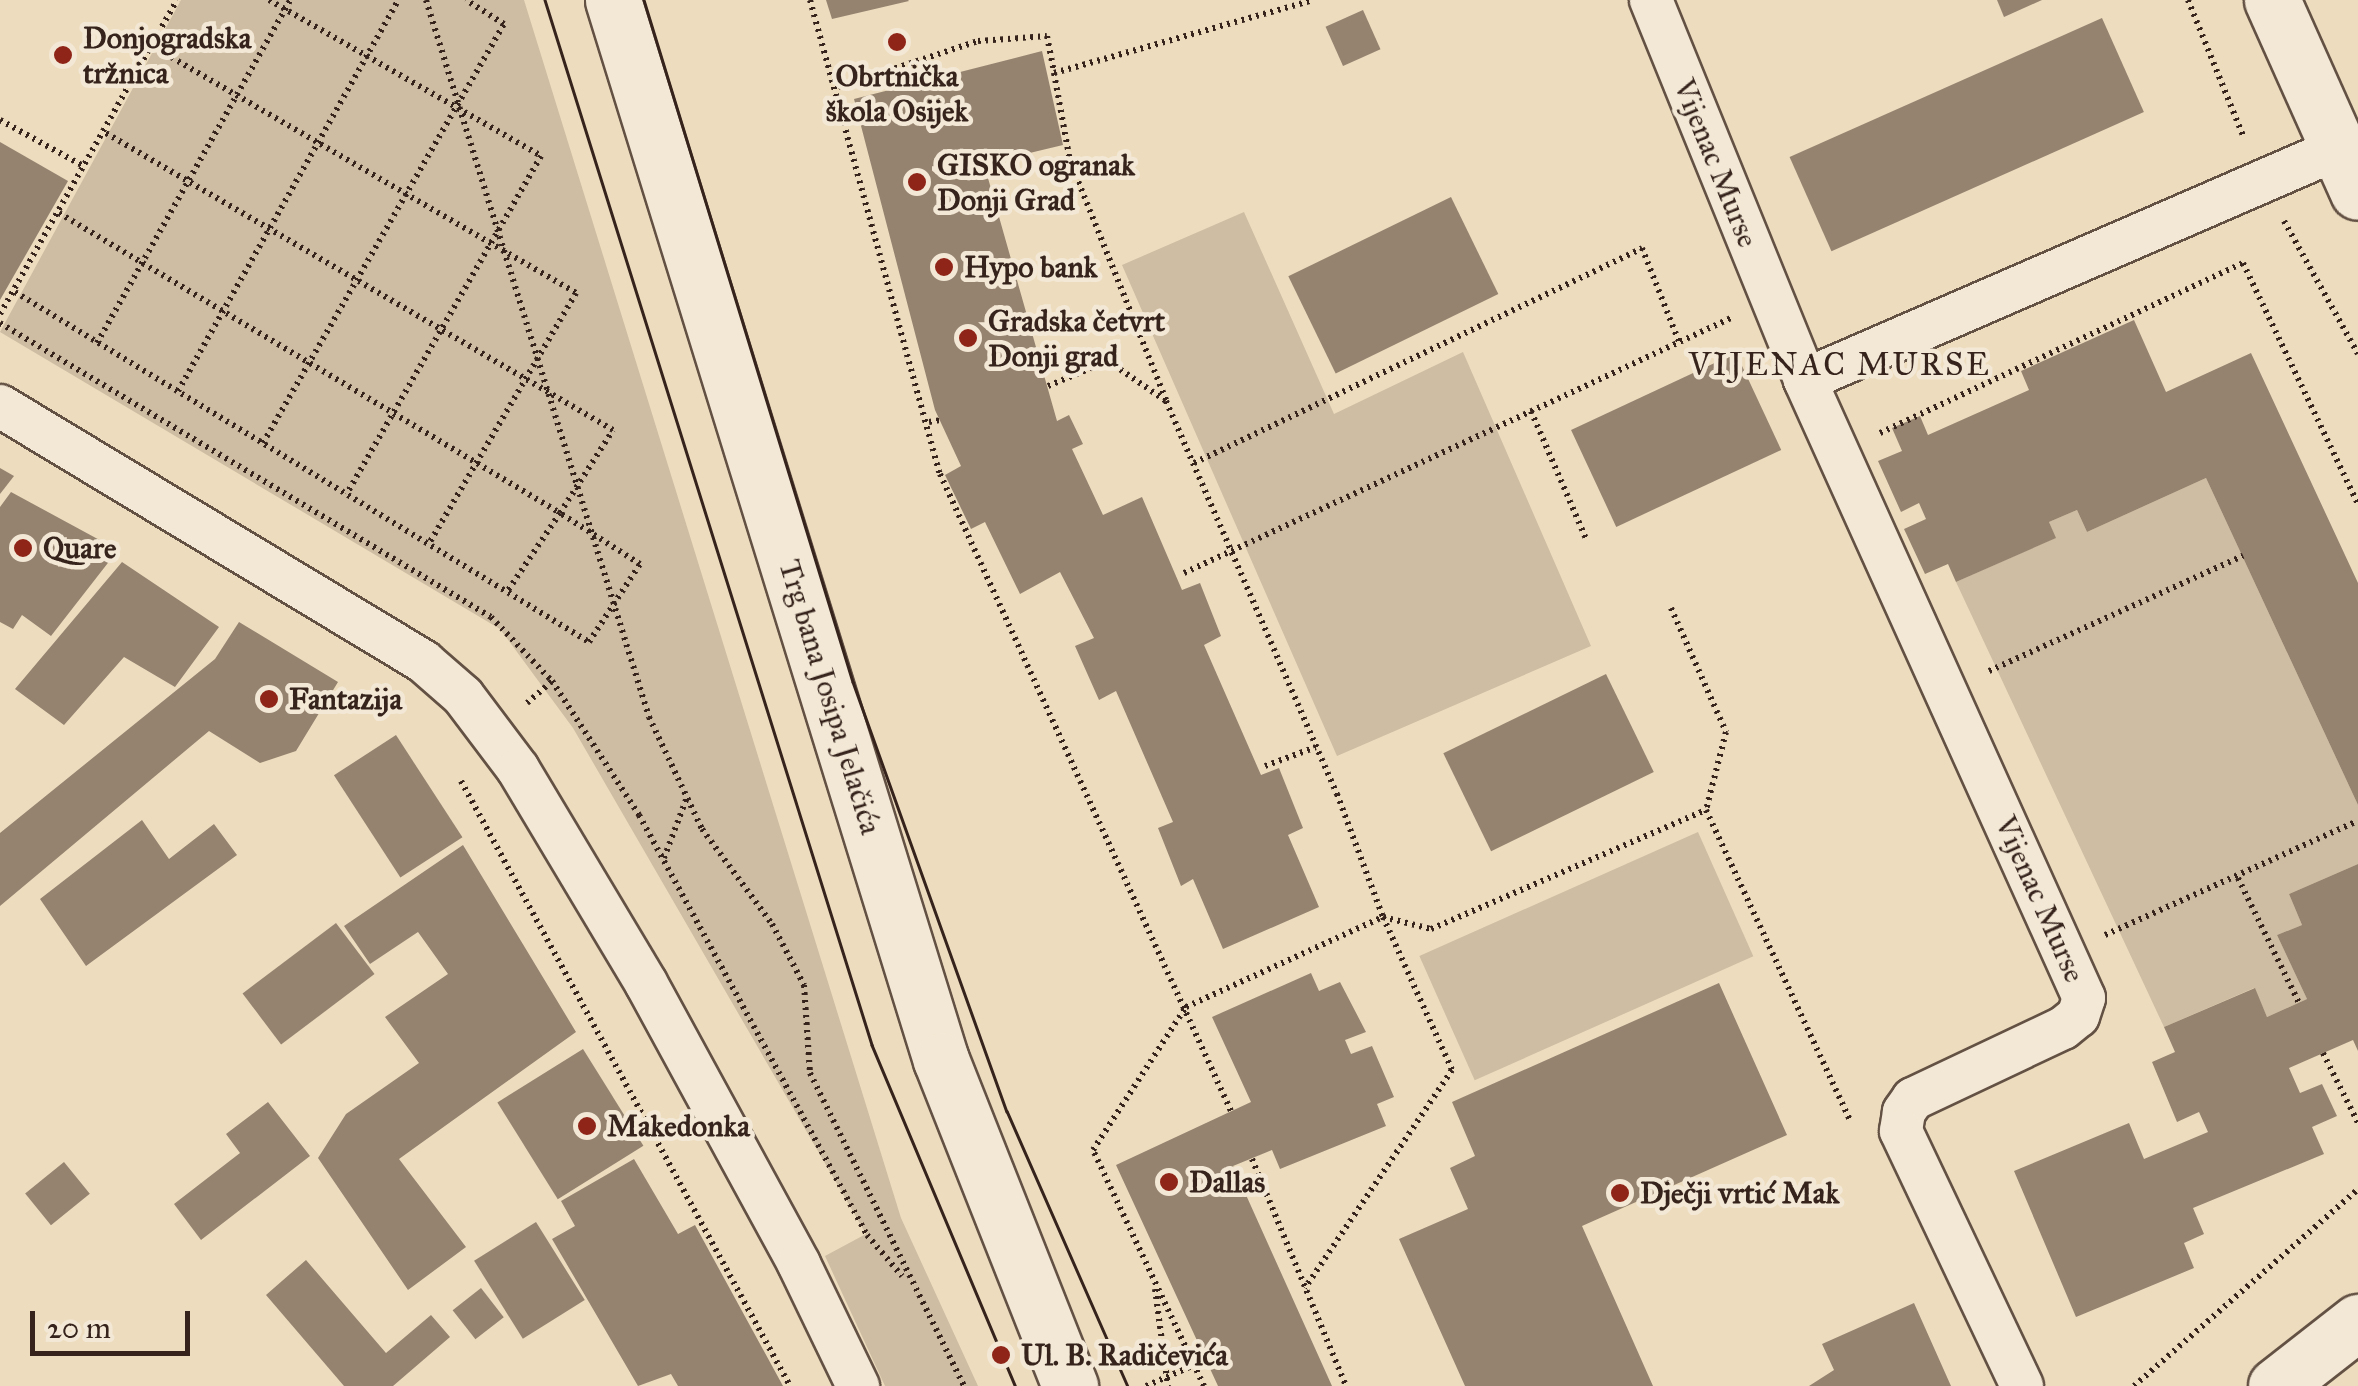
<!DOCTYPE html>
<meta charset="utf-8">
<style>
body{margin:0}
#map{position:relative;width:2358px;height:1386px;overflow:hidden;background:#eddcbe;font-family:"IM FELL Great Primer",serif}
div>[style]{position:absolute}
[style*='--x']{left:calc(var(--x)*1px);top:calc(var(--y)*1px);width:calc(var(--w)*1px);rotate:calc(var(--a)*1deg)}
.green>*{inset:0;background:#cebda2;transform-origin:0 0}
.building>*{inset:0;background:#958370;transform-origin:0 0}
.path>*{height:6px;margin-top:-3px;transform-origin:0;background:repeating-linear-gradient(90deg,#35231c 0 2.5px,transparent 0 7.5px)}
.roads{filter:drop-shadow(2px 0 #635144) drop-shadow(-2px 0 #635144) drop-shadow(0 2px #635144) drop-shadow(0 -2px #635144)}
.street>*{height:42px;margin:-21px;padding:0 21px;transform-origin:21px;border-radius:21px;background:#f3e8d5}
.secondary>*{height:55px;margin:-27.5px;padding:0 27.5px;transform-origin:27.5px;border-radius:27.5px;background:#f3e8d5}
.tram>*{height:2.5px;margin:-1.25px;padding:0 1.25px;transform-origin:1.25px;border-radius:1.25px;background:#35231c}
.dots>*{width:28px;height:28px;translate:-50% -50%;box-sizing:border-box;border:5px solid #f3e8d5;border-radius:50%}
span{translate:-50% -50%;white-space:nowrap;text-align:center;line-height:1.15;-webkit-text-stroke:9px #f3e8d5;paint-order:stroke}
.poi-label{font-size:30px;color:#35231c;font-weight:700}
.left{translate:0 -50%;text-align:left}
.street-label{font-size:30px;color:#35231c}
.neighbourhood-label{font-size:32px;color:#35231c;letter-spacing:2.5px}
.scale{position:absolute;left:30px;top:1311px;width:160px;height:45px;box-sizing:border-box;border:5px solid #35231c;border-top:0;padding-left:12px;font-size:30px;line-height:35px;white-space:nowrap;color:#35231c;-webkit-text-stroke:8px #f3e8d5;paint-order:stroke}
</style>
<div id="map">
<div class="green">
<i style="clip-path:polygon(181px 0,524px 0,901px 1218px,978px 1386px,885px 1386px,825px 1256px,866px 1234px,573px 728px,500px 629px,0 332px)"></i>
<i style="clip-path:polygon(1244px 212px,1334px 414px,1463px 352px,1591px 646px,1337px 756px,1122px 265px)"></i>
<i style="clip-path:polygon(2206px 478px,2358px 805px,2358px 864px,2289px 894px,2302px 925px,2277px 935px,2307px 999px,2267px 1017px,2254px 988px,2164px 1027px,1956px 582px,2055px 538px,2049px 522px,2077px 510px,2087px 532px)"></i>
<i style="left:1698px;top:832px;width:136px;height:305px;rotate:66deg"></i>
</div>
<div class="building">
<i style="clip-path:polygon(826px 0,908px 0,909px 1px,832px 19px)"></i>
<i style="clip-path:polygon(1997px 0,2042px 0,2004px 17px)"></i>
<i style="left:1363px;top:10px;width:43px;height:41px;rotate:66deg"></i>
<i style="left:2102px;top:18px;width:103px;height:342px;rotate:66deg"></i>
<i style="clip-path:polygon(1042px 51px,1063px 145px,984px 164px,1057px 421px,1069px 415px,1083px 444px,1072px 449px,1103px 515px,1142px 497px,1182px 590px,1200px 583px,1221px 636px,1204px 645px,1261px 775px,1279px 768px,1303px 828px,1288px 835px,1319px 907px,1223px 949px,1193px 879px,1181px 886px,1158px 828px,1173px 822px,1116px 691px,1099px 700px,1075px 646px,1094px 638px,1060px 572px,1020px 594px,985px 522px,971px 529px,945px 475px,961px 466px,935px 410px,854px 99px)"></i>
<i style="clip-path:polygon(0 142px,68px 181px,0 300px)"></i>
<i style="left:1451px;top:197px;width:108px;height:181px;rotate:64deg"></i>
<i style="clip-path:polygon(2134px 320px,2166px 392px,2251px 353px,2358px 583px,2358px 805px,2206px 478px,2087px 532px,2077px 510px,2049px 522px,2056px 538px,1956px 582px,1948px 564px,1925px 574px,1904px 529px,1926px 519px,1919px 503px,1901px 512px,1878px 461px,1902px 451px,1892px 428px,1920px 416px,1928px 435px,2029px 390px,2021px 371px)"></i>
<i style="left:1736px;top:353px;width:107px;height:182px;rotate:65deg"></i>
<i style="clip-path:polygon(0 468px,14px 476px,0 494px)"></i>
<i style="clip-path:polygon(11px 492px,118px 550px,51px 636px,22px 615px,13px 629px,0 622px,0 507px)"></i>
<i style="clip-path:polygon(122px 562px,219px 627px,175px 687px,124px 657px,64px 725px,15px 689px)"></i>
<i style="clip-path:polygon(239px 622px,338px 682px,296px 751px,260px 763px,209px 731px,0 906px,0 833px,215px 659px)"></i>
<i style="left:1606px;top:674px;width:109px;height:181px;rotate:64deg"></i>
<i style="left:396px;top:735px;width:122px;height:74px;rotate:57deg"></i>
<i style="clip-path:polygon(142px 820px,169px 859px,214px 824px,237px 855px,86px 966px,40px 899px)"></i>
<i style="clip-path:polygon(463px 845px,576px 1032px,399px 1159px,466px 1247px,408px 1290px,318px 1158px,346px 1114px,419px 1063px,385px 1017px,448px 974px,418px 932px,370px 964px,344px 926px)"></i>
<i style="clip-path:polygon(2358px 864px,2358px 1051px,2353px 1040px,2289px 1068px,2300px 1093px,2322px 1084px,2337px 1116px,2312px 1127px,2324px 1154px,2193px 1208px,2204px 1234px,2184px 1243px,2194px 1268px,2076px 1317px,2014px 1171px,2129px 1123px,2144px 1159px,2208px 1132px,2199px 1112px,2177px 1122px,2152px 1062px,2175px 1052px,2164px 1027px,2255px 988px,2267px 1017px,2307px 999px,2277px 935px,2302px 925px,2289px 894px)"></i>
<i style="left:336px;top:923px;width:64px;height:117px;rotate:53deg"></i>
<i style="clip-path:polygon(1311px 973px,1319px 991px,1340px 982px,1366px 1032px,1345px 1040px,1351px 1054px,1372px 1046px,1394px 1097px,1377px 1104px,1386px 1126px,1280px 1169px,1272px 1150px,1233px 1166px,1332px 1386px,1218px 1386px,1116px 1165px,1251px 1102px,1212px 1017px)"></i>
<i style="clip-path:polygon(1719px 983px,1787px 1135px,1582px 1226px,1653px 1386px,1465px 1386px,1399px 1239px,1468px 1209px,1450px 1168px,1475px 1156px,1452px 1102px)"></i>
<i style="left:583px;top:1049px;width:114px;height:101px;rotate:58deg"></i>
<i style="clip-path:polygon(268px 1102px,310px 1156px,201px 1240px,174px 1204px,240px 1153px,226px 1134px)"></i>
<i style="clip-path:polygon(634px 1159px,678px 1234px,695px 1225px,783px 1386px,678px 1386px,671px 1374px,638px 1386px,552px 1239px,575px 1226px,561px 1201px)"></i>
<i style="left:64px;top:1162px;width:41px;height:50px;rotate:51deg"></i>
<i style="left:536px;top:1222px;width:92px;height:73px;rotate:58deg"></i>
<i style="clip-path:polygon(306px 1260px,386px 1353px,431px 1315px,450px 1337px,393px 1386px,344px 1386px,266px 1295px)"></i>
<i style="left:481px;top:1288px;width:37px;height:36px;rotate:52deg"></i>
<i style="clip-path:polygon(1914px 1303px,1951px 1386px,1809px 1386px,1834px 1370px,1822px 1344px)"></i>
</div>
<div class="path">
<i style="--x:269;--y:0;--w:314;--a:29.8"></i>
<i style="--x:541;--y:156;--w:390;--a:119.9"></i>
<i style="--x:426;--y:0;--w:751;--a:72.72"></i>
<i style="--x:649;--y:717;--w:124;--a:64.7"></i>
<i style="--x:702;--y:829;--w:118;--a:53.6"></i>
<i style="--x:772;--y:924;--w:69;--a:62.3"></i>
<i style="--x:804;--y:985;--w:88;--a:86.1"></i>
<i style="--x:810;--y:1073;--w:349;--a:63.8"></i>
<i style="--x:810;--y:0;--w:492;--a:74.7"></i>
<i style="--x:940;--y:474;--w:700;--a:65.45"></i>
<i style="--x:2188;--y:0;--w:149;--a:67.9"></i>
<i style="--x:152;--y:46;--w:491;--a:30.2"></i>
<i style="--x:576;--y:293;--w:291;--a:120.4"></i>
<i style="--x:1054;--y:73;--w:89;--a:79.7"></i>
<i style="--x:1070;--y:161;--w:258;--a:68.1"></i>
<i style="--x:838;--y:87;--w:147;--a:-18.2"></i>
<i style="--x:978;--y:41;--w:69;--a:-4.1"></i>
<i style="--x:1047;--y:36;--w:38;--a:79"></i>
<i style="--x:1054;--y:73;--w:269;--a:-15.7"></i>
<i style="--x:0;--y:120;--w:97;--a:28.9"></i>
<i style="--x:59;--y:213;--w:584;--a:30.91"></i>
<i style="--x:560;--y:513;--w:95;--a:123.9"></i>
<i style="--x:2284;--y:221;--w:152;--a:60.9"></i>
<i style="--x:15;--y:292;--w:672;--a:31.37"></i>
<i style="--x:589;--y:642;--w:93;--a:-56.8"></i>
<i style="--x:640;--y:564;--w:95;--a:-147.5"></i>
<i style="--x:560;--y:513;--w:98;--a:-57.4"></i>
<i style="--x:613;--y:430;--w:590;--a:-149.65"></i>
<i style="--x:0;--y:314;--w:360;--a:-60.6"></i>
<i style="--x:0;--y:323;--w:572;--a:30.91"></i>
<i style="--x:491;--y:617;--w:88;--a:46.4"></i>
<i style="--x:552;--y:681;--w:160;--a:57"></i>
<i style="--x:639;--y:815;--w:478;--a:61.5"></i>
<i style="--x:867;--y:1235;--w:54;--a:49.5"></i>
<i style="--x:97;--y:343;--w:394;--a:-60.6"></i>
<i style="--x:1048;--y:386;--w:65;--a:-22.6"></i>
<i style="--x:1108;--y:361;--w:70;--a:34.6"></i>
<i style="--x:1166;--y:401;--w:429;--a:66.5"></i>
<i style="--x:1337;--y:794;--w:131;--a:69.5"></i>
<i style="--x:1383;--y:917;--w:49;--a:14"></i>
<i style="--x:1431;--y:929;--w:300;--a:-23.4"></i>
<i style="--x:1706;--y:810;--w:344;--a:65.1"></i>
<i style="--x:178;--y:391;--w:449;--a:-60.6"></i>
<i style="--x:1531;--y:411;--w:139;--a:66.7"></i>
<i style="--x:929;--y:422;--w:11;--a:-10"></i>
<i style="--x:1880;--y:433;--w:401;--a:-25.1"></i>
<i style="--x:2243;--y:263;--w:267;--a:64.5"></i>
<i style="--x:263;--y:443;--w:483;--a:-60.1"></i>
<i style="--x:504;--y:24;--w:45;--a:-147.7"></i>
<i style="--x:1194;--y:463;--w:497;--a:-25.6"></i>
<i style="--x:1642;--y:248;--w:101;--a:68.5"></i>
<i style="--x:1184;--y:573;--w:604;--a:-24.99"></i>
<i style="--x:1671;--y:608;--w:136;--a:66.1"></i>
<i style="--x:1726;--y:732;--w:81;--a:104.4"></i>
<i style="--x:1989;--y:671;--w:279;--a:-24.4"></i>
<i style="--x:527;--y:703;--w:33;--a:-41"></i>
<i style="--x:1265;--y:766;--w:54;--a:-20.4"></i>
<i style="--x:461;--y:781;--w:689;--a:61.46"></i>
<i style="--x:664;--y:858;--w:65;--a:-69.3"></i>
<i style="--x:2238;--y:878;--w:139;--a:64"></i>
<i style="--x:2105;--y:935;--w:277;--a:-24.3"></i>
<i style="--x:2323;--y:1053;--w:78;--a:63.4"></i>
<i style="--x:1252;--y:1159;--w:246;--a:67.5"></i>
<i style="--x:1155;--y:1289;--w:98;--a:82.4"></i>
<i style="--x:1146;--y:1386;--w:52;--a:-23.6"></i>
<i style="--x:1204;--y:1386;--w:261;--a:-115.2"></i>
<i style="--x:1093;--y:1150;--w:171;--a:-57"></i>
<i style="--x:1186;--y:1007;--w:217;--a:-24.6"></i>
<i style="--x:1383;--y:917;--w:168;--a:65.7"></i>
<i style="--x:1452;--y:1070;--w:263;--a:124"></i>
<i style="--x:2134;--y:1386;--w:298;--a:-41.3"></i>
</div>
<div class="roads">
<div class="street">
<i style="--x:1651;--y:0;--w:410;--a:67.9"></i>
<i style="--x:1805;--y:380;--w:678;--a:65.7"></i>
<i style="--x:2084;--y:998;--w:19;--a:108"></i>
<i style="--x:2078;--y:1016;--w:19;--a:141"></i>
<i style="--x:2063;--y:1028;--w:166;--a:154.7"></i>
<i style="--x:1913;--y:1099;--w:16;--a:125"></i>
<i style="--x:1904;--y:1112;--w:19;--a:99"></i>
<i style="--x:1901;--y:1131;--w:282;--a:64.6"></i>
<i style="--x:1805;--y:380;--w:580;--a:-23.47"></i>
<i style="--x:0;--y:406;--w:495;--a:31.1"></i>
<i style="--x:424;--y:662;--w:52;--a:41.1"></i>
<i style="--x:463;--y:696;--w:91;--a:53"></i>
<i style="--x:518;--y:769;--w:249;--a:59.1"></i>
<i style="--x:646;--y:983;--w:320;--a:61.4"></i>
<i style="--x:799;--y:1264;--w:136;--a:64.2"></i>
</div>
<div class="secondary">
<i style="--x:613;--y:0;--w:1110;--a:72.81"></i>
<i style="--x:941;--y:1060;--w:351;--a:68.4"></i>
<i style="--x:2272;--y:0;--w:210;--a:65.9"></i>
<i style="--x:2276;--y:1386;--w:104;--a:-38"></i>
</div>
</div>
<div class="tram">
<i style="--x:545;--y:0;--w:1095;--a:72.62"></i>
<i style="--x:872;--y:1045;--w:370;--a:67.2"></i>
<i style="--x:644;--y:0;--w:713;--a:72.96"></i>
<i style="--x:853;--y:682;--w:456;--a:70.3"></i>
<i style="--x:1007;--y:1111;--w:300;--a:66.3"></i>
</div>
<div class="dots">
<i style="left:897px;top:42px;background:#8f2418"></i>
<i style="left:63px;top:55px;background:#8f2418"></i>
<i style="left:917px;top:182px;background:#8f2418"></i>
<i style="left:944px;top:267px;background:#8f2418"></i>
<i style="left:968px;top:338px;background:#8f2418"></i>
<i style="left:23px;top:548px;background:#8f2418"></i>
<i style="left:269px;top:699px;background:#8f2418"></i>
<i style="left:587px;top:1126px;background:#8f2418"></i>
<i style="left:1169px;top:1182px;background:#8f2418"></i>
<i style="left:1620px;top:1193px;background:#8f2418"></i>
<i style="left:1001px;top:1355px;background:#8f2418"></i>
</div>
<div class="poi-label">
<span class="left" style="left:83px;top:55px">Donjogradska<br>tržnica</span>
<span style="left:897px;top:93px">Obrtnička<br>škola Osijek</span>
<span class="left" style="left:937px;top:182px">GISKO ogranak<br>Donji Grad</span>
<span class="left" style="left:964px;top:267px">Hypo bank</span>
<span class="left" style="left:988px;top:338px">Gradska četvrt<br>Donji grad</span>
<span class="left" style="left:43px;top:548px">Quare</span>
<span class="left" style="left:289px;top:699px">Fantazija</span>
<span class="left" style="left:607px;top:1126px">Makedonka</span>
<span class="left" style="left:1189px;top:1182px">Dallas</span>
<span class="left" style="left:1640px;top:1193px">Dječji vrtić Mak</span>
<span class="left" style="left:1021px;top:1355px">Ul. B. Radičevića</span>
</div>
<div class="street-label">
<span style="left:1716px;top:163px;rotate:68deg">Vijenac Murse</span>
<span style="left:830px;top:697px;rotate:73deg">Trg bana Josipa Jelačića</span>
<span style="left:2040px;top:899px;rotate:66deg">Vijenac Murse</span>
</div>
<div class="neighbourhood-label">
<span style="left:1840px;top:365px">VIJENAC MURSE</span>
</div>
<div class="scale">20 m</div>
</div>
